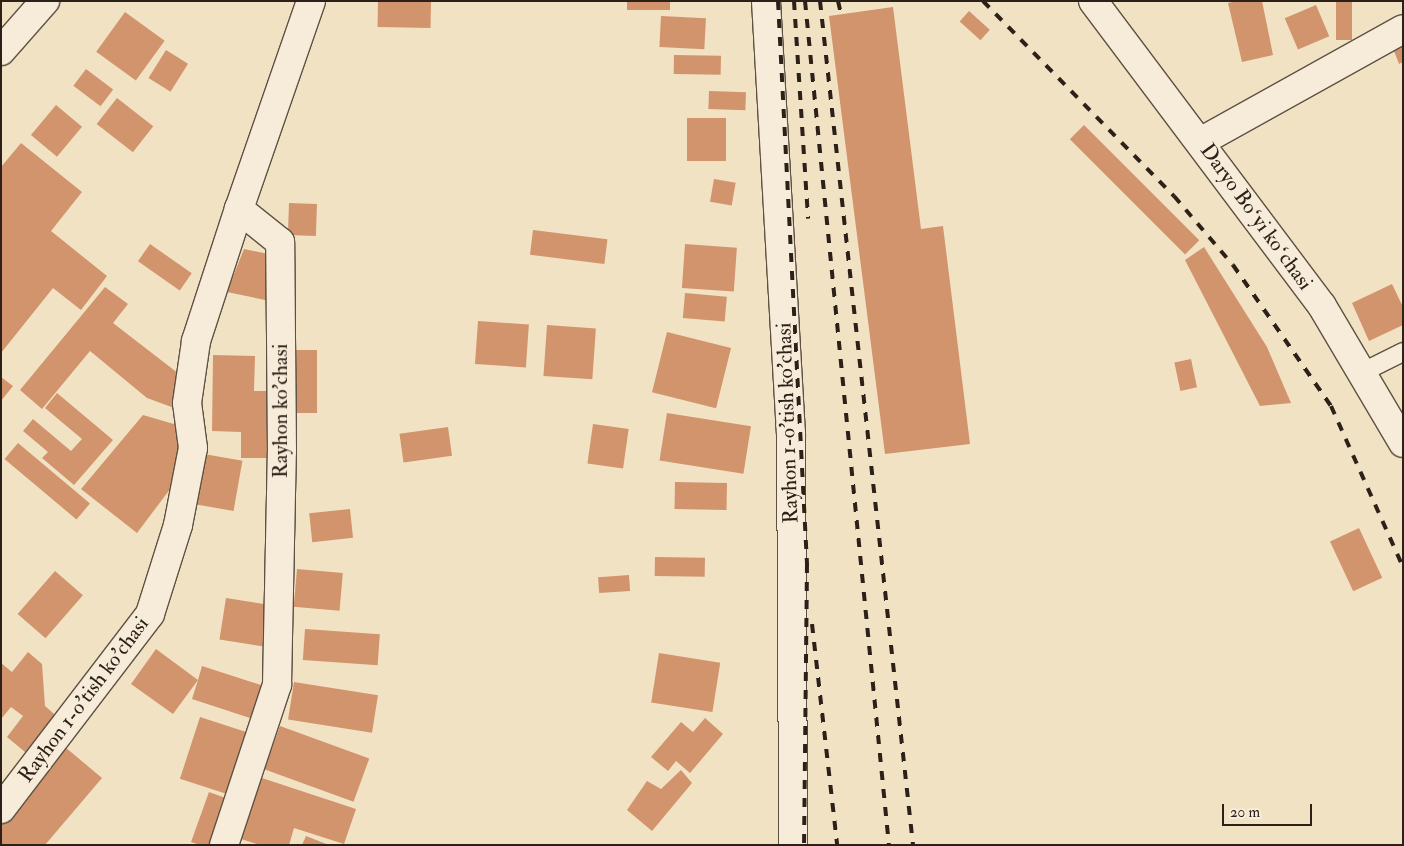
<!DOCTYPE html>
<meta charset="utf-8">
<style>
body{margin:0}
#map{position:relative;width:1404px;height:846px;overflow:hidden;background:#f2e2c4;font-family:"IM FELL Double Pica",serif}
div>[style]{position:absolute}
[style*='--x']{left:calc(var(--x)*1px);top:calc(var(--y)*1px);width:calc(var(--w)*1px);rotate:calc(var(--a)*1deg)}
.building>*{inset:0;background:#d1946d;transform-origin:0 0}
.roads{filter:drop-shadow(1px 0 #5d5143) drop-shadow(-1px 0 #5d5143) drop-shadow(0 1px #5d5143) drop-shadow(0 -1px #5d5143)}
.service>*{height:18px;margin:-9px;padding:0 9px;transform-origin:9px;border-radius:9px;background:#f7ecd9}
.minor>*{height:28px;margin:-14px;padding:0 14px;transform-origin:14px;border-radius:14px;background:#f7ecd9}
.tertiary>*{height:28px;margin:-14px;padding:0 14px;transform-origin:14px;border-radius:14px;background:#f7ecd9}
.rail>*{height:4px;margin-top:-2px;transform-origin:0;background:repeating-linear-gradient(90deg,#2b2118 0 9px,transparent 0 18px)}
span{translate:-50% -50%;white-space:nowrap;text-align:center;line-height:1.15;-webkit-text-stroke:5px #f7ecd9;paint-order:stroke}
.street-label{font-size:21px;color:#2b2118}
.frame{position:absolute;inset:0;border:2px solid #2b2118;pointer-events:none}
.scale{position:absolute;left:1222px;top:804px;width:90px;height:22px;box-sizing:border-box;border:2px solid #2b2118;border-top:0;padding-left:6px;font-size:15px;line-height:18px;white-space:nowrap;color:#2b2118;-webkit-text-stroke:4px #f7ecd9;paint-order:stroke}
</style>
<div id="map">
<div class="building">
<i style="left:378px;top:1px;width:53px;height:26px;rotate:1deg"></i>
<i style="left:627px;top:1px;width:43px;height:9px"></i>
<i style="clip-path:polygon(1237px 1px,1262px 1px,1273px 55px,1242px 62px,1228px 3px)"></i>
<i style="left:1336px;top:1px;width:16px;height:39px"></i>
<i style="left:1316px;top:5px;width:34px;height:34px;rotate:67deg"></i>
<i style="clip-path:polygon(893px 7px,921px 229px,943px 226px,970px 444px,885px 454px,829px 16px)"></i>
<i style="left:969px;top:11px;width:28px;height:14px;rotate:42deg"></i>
<i style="left:125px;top:12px;width:49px;height:49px;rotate:36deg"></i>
<i style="left:661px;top:16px;width:45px;height:31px;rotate:3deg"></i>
<i style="clip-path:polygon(1403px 33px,1403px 62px,1399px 64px,1389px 38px)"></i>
<i style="left:166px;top:50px;width:26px;height:33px;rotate:32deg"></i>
<i style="left:674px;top:55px;width:47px;height:19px;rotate:1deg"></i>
<i style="left:86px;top:69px;width:34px;height:21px;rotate:37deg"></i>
<i style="left:709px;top:91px;width:37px;height:18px;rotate:2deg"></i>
<i style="left:117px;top:98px;width:46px;height:33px;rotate:38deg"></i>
<i style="left:56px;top:105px;width:34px;height:39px;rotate:40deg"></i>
<i style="left:687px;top:118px;width:39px;height:43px"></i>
<i style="left:1084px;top:125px;width:163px;height:20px;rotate:45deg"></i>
<i style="clip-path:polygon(21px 143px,82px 192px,51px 231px,107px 276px,81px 310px,53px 288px,1px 353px,1px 167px)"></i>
<i style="left:714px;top:179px;width:22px;height:23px;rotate:10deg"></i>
<i style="left:289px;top:203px;width:28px;height:32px;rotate:2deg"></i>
<i style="left:533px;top:230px;width:75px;height:25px;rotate:7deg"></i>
<i style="left:150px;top:244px;width:51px;height:21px;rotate:35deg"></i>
<i style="left:685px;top:244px;width:52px;height:44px;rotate:4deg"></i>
<i style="clip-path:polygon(1204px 247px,1267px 347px,1291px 403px,1260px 406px,1185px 260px)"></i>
<i style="clip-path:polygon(244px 249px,274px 255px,275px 302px,227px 292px)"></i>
<i style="clip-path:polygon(1392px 284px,1403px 307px,1403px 325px,1369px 341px,1352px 303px)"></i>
<i style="clip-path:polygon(105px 287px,128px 304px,113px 323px,183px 377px,177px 409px,147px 398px,90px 351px,42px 409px,20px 390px)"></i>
<i style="left:685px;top:293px;width:42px;height:25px;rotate:5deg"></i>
<i style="left:478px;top:321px;width:51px;height:43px;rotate:4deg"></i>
<i style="left:547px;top:325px;width:49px;height:51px;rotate:4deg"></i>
<i style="left:667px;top:332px;width:66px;height:62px;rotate:14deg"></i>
<i style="left:293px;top:350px;width:24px;height:63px"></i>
<i style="clip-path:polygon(213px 355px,255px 356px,254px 391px,273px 391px,272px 458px,241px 458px,241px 432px,212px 431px)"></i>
<i style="left:1191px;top:359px;width:29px;height:17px;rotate:78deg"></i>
<i style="clip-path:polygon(1px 377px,13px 386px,1px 401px)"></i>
<i style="clip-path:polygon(57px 393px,113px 440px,74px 485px,42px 458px,48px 452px,23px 431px,33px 419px,71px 451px,82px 439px,45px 408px)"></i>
<i style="left:667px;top:413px;width:85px;height:48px;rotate:9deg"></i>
<i style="clip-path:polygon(143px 415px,184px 427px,180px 476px,137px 533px,81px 489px)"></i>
<i style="left:593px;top:424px;width:36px;height:40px;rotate:8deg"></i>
<i style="left:448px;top:427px;width:29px;height:49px;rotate:82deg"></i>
<i style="left:18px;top:443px;width:94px;height:21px;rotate:40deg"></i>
<i style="left:204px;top:454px;width:39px;height:51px;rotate:10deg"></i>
<i style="left:675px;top:482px;width:52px;height:27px;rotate:1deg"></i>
<i style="left:350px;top:509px;width:29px;height:41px;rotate:84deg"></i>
<i style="left:1359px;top:528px;width:55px;height:32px;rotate:65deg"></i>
<i style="left:655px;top:557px;width:50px;height:19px;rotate:1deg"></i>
<i style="left:297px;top:569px;width:46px;height:38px;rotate:5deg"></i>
<i style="left:55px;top:571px;width:37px;height:57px;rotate:41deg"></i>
<i style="left:629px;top:575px;width:16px;height:31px;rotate:86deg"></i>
<i style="left:226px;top:598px;width:50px;height:42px;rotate:9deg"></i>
<i style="left:305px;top:629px;width:75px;height:31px;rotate:4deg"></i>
<i style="clip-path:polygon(156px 649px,198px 680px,202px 666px,264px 686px,253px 719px,192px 699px,198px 680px,173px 714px,131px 684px)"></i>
<i style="clip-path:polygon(28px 652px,42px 664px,45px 706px,61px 720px,31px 757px,7px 737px,23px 716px,11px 707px,1px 719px,1px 663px,12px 672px)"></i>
<i style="left:659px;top:653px;width:62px;height:50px;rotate:9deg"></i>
<i style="left:294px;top:682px;width:85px;height:38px;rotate:9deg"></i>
<i style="left:200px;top:717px;width:51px;height:65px;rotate:18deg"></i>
<i style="clip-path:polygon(705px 718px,723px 734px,690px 773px,676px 761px,668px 771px,651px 757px,681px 722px,693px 732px)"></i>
<i style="left:280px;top:726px;width:95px;height:46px;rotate:20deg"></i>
<i style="clip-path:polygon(65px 747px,102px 778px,45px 845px,1px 845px,1px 822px)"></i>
<i style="clip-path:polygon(681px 770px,692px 783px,652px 831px,627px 810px,647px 781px,661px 789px)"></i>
<i style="clip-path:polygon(262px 778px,356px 809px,344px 844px,294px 828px,289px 845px,260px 845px,241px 839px)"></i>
<i style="clip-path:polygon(209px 792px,234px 801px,218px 845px,200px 845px,191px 842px)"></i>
<i style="clip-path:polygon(306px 836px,329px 845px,302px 845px)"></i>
</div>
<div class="roads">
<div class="service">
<i style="--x:1361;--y:373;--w:47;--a:-26.6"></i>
</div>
<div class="minor">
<i style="--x:766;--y:1;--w:433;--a:86.7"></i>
<i style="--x:791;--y:433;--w:412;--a:89.7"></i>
<i style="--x:1093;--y:1;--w:381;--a:53.1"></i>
<i style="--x:1322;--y:306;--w:159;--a:59.4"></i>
<i style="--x:1200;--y:142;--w:232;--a:-29.1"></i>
<i style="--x:1;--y:809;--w:245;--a:-52.6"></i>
<i style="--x:150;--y:614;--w:93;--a:-72.5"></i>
<i style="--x:178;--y:525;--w:78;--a:-79"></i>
<i style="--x:193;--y:448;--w:45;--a:-97.6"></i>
<i style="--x:187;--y:403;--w:63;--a:-81.7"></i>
<i style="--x:196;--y:341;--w:139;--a:-72"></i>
<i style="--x:224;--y:845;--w:169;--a:-71.7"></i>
<i style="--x:277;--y:685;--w:234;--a:-88.8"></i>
<i style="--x:282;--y:451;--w:209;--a:-90.5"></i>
<i style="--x:280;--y:242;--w:53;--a:-141.2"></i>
<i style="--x:239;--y:209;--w:220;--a:-70.9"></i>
</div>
<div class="tertiary">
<i style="--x:1;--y:51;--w:67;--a:-48.7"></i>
</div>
</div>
<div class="rail">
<i style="--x:778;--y:1;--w:564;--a:87.05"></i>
<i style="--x:807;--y:564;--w:281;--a:90.6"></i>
<i style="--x:794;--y:1;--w:218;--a:86.3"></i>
<i style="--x:805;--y:1;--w:848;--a:84.32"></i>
<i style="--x:820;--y:1;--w:849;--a:83.71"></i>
<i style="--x:838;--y:1;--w:13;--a:77"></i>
<i style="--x:983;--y:1;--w:273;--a:45.6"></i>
<i style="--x:1174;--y:196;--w:91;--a:49.5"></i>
<i style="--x:1233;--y:265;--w:172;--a:55.2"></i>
<i style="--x:1331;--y:406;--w:176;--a:65.9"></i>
<i style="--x:812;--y:624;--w:222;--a:83.5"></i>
</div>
<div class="street-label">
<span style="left:1256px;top:217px;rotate:54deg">Daryo Boʻyi koʻchasi</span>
<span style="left:281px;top:411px;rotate:-90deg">Rayhon ko'chasi</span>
<span style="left:788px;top:423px;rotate:-92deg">Rayhon 1-o'tish ko'chasi</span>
<span style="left:84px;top:700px;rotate:-53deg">Rayhon 1-o'tish ko'chasi</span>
</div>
<div class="frame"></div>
<div class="scale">20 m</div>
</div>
